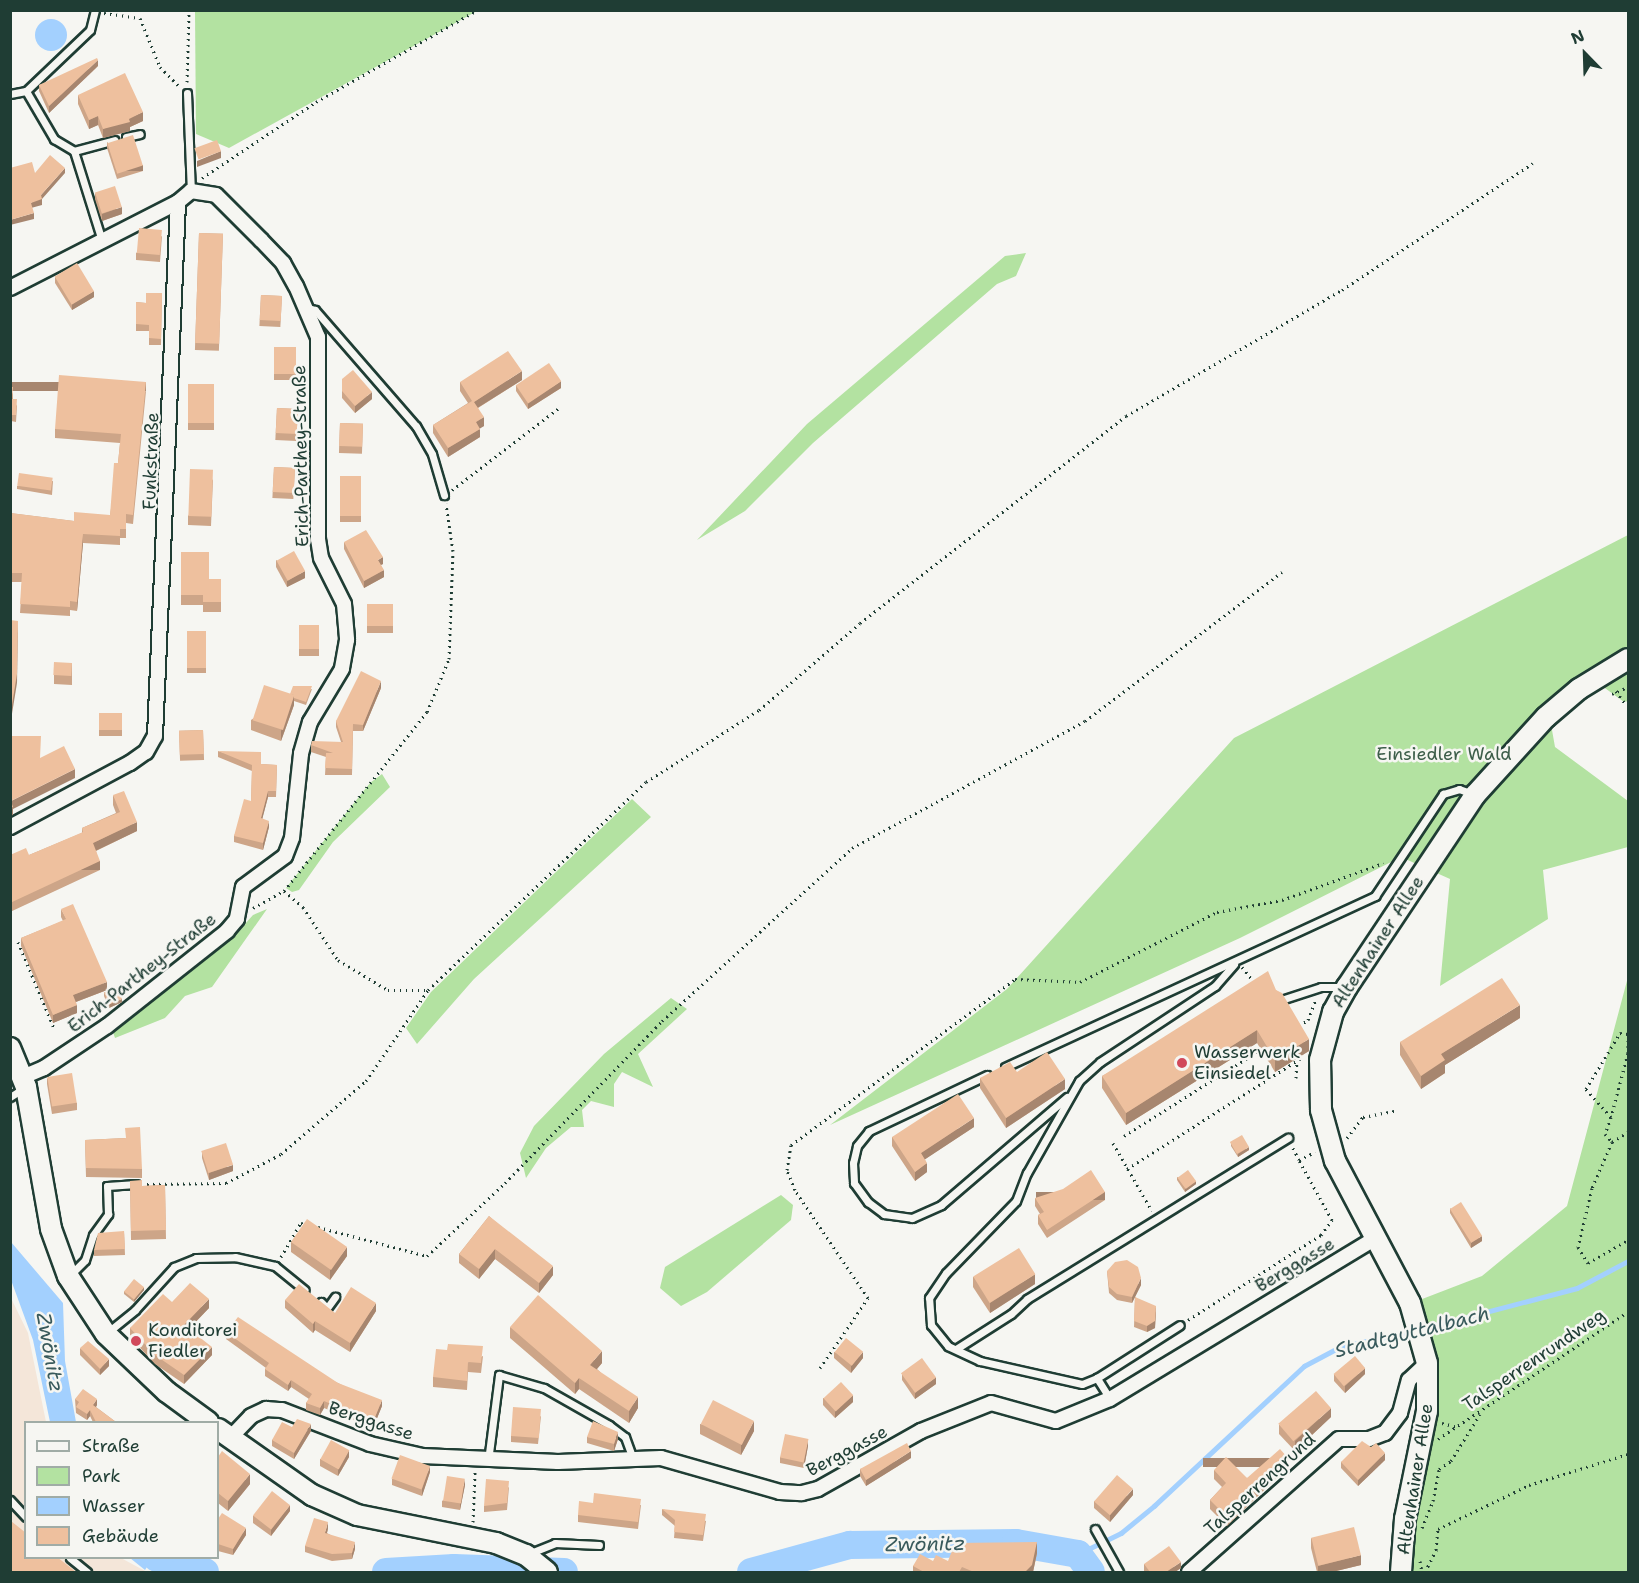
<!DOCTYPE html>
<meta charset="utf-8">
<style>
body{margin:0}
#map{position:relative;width:1639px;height:1583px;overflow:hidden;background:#f6f6f2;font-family:"Shantell Sans",sans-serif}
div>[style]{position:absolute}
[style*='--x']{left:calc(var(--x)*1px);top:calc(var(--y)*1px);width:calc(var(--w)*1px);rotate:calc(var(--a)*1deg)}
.built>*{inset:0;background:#f4e6d9}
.green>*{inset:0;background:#b3e2a1}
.water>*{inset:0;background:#a3d0fe}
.round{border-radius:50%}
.stream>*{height:4.5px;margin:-2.25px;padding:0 2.25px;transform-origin:2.25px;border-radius:2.25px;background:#a3d0fe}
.river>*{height:28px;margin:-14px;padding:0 14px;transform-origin:14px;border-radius:14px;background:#a3d0fe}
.path>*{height:3px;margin-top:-1.5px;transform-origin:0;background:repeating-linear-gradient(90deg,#1f3d34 0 1.5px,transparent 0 6px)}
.roads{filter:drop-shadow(2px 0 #1f3d34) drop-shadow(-2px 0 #1f3d34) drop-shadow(0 2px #1f3d34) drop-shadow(0 -2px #1f3d34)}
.lane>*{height:7px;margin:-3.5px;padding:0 3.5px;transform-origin:3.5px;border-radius:3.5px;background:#f6f6f2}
.street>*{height:14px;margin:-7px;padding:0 7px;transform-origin:7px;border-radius:7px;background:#f6f6f2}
.secondary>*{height:20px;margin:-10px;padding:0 10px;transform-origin:10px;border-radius:10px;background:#f6f6f2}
.wall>*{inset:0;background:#cda588;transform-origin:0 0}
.shaded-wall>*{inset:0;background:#a7866f;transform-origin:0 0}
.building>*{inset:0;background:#eec09e;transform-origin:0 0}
.dots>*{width:16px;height:16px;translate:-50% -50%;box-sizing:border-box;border:3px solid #f6f6f2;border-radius:50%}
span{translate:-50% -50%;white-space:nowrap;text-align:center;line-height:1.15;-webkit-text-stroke:5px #f6f6f2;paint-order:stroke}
.street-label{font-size:18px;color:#1f3d34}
.park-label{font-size:18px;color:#3d5e4a}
.poi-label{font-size:18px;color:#1f3d34}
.left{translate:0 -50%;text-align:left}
.water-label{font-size:20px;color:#395a5c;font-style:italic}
.frame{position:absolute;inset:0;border:12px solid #1f3d34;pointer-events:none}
.legend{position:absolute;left:24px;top:1421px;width:195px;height:138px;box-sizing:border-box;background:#f6f6f2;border:2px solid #a0aca6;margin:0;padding:8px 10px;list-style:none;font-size:18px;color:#1f3d34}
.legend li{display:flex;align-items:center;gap:12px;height:30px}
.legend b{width:30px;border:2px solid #a0aca6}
.north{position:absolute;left:1555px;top:24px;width:60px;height:60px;-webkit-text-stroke:4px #f6f6f2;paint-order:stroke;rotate:337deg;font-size:16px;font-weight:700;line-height:24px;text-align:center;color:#1f3d34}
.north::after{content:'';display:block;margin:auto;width:21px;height:27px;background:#1f3d34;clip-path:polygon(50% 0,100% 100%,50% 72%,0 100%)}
</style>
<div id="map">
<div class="built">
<i style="clip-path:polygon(10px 1296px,28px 1333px,46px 1422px,26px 1422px,26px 1558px,121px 1558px,147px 1572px,11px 1572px)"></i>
</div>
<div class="green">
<i style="clip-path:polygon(195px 11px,477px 11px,229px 148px,196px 134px)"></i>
<i style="clip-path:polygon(1026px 253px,1016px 276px,997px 284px,813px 443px,745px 511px,697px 540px,807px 424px,1005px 256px)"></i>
<i style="clip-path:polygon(1628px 535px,1628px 701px,1624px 702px,1598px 683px,1549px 713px,1555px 747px,1628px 801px,1628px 847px,1543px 870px,1548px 919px,1440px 986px,1450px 879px,1401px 857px,1240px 938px,830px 1125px,1007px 989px,1234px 738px)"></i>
<i style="clip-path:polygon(382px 774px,390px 787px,333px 842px,299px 890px,292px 892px,286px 888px,370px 783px)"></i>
<i style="clip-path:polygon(632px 799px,651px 817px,474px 979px,417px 1044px,406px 1028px,431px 992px)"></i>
<i style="clip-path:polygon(267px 909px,212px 987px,185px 996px,165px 1018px,115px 1038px,112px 1029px,235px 935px,253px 915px)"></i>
<i style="clip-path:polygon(1628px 977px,1628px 1572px,1407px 1572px,1423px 1451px,1417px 1301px,1482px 1276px,1567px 1206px)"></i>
<i style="clip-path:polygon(671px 998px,687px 1009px,638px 1054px,653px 1087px,622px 1072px,614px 1084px,614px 1107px,591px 1101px,582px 1110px,584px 1127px,571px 1127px,546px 1148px,526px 1178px,520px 1153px,534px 1126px,604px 1054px)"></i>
<i style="clip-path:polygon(781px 1195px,793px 1205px,791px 1220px,707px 1292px,681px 1306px,660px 1288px,665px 1267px)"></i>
</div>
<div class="water">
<i class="round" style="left:35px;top:19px;width:32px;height:32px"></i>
<i style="clip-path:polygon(11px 1242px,63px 1303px,65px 1361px,76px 1422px,50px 1422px,33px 1340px,11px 1280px)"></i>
<i style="clip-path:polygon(130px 1558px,153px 1558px,145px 1570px)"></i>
</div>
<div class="stream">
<i style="--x:1421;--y:1329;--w:161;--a:-14.7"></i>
<i style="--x:1577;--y:1288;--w:58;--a:-27.9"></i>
<i style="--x:1078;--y:1554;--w:48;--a:-26"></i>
<i style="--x:1121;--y:1533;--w:43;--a:-39.3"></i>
<i style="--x:1154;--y:1506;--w:205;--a:-43"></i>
<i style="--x:1304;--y:1366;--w:40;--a:-28"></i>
<i style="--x:1339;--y:1347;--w:76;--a:-12.2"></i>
</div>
<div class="river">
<i style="--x:157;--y:1558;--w:30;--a:24"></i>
<i style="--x:184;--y:1570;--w:21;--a:5"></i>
<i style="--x:386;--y:1572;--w:68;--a:-3.4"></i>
<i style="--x:454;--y:1568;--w:110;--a:2.1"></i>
<i style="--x:751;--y:1572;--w:103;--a:-15.3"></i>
<i style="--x:850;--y:1545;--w:166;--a:-0.7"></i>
<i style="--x:1016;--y:1543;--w:63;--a:10.1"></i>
<i style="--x:1078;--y:1554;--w:22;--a:54"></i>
</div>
<div class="path">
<i style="--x:104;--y:13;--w:36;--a:8"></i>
<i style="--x:140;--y:18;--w:53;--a:67.8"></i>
<i style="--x:160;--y:67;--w:27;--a:45"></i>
<i style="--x:187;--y:82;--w:72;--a:-88.4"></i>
<i style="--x:202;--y:178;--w:137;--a:-33.7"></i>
<i style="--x:316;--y:102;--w:185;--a:-29.7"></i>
<i style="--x:452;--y:490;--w:136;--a:-37.5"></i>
<i style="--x:1616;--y:691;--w:14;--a:54"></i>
<i style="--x:1612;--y:694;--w:17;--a:-24"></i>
<i style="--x:284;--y:891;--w:229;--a:-51.4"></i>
<i style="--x:427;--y:712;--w:57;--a:-67.5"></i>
<i style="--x:449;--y:659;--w:108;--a:-87.9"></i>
<i style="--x:453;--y:551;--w:48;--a:-98.5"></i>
<i style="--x:253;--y:908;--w:35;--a:-29"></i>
<i style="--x:284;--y:891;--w:25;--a:40"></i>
<i style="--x:303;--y:907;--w:64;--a:56.6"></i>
<i style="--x:338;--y:960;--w:58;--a:31"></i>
<i style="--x:388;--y:990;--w:40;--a:0"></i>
<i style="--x:18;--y:942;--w:93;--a:67.3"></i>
<i style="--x:1242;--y:967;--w:21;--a:51"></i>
<i style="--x:1299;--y:1026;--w:11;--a:-34"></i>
<i style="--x:1308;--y:1020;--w:22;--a:-69"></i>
<i style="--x:1296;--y:1078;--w:17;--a:-87"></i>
<i style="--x:1611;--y:1117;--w:38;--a:-132"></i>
<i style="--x:1586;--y:1089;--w:66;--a:-58.7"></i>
<i style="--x:1620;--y:1033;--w:8;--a:7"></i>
<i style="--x:1628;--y:1034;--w:19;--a:90"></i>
<i style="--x:1628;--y:1053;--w:66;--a:104.9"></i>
<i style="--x:1611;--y:1117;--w:18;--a:109"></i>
<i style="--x:1605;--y:1134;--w:11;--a:49"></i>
<i style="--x:1612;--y:1142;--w:19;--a:-32"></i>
<i style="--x:1124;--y:1136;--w:165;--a:-32.3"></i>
<i style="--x:1347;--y:1138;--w:26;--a:-53"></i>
<i style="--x:1363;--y:1117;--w:32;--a:-11"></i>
<i style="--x:1612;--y:1142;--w:50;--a:113.5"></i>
<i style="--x:1592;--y:1188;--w:61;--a:103.3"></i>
<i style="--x:1578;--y:1247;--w:19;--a:58"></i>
<i style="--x:1588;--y:1263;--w:46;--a:-29.9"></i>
<i style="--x:1113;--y:1143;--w:78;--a:60.2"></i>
<i style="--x:1293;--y:1148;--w:13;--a:63"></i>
<i style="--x:1127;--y:1169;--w:209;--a:-32.5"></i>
<i style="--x:147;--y:1184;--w:79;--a:-0.7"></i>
<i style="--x:226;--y:1183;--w:62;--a:-27.8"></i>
<i style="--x:281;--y:1154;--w:112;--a:-40.7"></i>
<i style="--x:366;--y:1081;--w:110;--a:-55.7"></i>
<i style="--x:428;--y:990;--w:301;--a:-43.7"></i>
<i style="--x:646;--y:782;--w:134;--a:-32.5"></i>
<i style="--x:759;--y:710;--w:133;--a:-40.7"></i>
<i style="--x:860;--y:623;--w:337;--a:-37.9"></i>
<i style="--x:1126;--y:416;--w:250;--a:-30.3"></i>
<i style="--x:1342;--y:290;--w:229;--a:-33.6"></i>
<i style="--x:318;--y:1227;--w:113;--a:14.9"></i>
<i style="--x:427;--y:1256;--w:107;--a:-43.1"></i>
<i style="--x:505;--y:1183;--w:226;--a:-45.9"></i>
<i style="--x:662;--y:1021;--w:257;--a:-42.3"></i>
<i style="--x:852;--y:848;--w:265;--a:-28.6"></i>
<i style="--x:1085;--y:721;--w:247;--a:-37.1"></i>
<i style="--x:281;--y:1257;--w:39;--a:-60"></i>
<i style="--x:301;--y:1223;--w:4;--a:14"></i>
<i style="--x:1188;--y:1320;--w:158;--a:-32.6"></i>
<i style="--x:1321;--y:1235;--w:19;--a:-54"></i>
<i style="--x:1332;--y:1220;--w:68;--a:-118.8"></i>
<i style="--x:1299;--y:1160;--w:18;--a:-27"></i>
<i style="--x:820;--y:1368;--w:85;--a:-55.6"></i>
<i style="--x:868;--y:1298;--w:130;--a:-124.1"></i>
<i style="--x:795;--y:1190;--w:22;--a:-112"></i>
<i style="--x:787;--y:1170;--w:25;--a:-81"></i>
<i style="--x:791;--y:1145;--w:279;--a:-36.5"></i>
<i style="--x:1015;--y:979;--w:65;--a:2.6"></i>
<i style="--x:1080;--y:982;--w:154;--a:-27.1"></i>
<i style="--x:1217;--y:912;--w:66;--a:-10.5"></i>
<i style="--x:1282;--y:900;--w:108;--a:-20.1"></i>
<i style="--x:1442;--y:1423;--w:16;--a:14"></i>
<i style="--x:1438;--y:1439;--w:229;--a:-33.8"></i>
<i style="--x:473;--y:1522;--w:50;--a:-87.7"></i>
<i style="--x:1422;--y:1528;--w:29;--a:-68"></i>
<i style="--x:1433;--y:1501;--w:33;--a:-79"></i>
<i style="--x:1439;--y:1469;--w:14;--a:-34"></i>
<i style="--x:1451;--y:1461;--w:55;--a:-58.3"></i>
<i style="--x:1420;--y:1561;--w:11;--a:80"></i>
<i style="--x:1425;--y:1572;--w:25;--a:-63"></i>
<i style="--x:1436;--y:1550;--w:21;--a:-85"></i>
<i style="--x:1438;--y:1529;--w:101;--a:-25.8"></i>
<i style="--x:1529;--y:1485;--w:104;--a:-17.4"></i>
</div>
<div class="roads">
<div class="lane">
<i style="--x:26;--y:91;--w:88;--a:-43.6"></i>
<i style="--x:90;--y:30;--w:21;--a:-76"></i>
<i style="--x:187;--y:93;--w:98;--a:87.7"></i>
<i style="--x:10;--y:94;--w:16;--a:-11"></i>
<i style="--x:26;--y:91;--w:56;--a:59.7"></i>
<i style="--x:54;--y:139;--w:23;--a:31"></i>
<i style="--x:74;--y:151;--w:94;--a:72.7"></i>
<i style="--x:126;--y:137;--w:14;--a:-12"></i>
<i style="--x:74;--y:151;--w:42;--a:-15"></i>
<i style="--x:307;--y:308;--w:8;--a:14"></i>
<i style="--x:315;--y:310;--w:154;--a:49"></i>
<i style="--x:416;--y:426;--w:32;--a:60"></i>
<i style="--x:432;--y:454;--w:43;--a:73.7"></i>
<i style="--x:1281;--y:1000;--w:42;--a:-18"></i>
<i style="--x:1321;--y:987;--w:23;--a:0"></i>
<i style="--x:1005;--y:1067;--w:408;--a:-24.8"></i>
<i style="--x:1375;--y:896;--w:123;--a:-56.3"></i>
<i style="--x:1443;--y:794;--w:17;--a:-17"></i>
<i style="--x:1459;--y:789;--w:15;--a:20"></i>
<i style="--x:987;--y:1075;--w:131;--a:154.6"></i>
<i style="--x:869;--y:1131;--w:19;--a:129"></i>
<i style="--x:857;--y:1146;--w:17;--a:103"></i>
<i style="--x:853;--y:1163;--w:20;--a:87"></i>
<i style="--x:854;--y:1183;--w:24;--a:54"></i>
<i style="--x:868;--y:1202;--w:20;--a:37"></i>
<i style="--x:884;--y:1214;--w:28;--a:8"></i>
<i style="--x:912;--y:1218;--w:32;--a:-24"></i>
<i style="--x:941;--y:1205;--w:166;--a:-40.6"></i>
<i style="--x:10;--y:1097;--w:17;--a:-33"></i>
<i style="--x:70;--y:1275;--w:21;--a:-45"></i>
<i style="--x:85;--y:1260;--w:26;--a:-72"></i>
<i style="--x:93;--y:1235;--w:26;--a:-54"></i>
<i style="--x:108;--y:1214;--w:28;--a:-92"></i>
<i style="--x:107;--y:1186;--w:29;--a:-4"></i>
<i style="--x:321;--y:1302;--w:8;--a:45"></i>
<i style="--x:327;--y:1308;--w:14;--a:-54"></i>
<i style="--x:108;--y:1332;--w:35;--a:-39"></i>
<i style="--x:135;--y:1310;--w:58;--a:-47.8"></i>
<i style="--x:174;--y:1267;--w:24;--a:-22"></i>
<i style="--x:196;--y:1258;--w:39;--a:-1"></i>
<i style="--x:235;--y:1257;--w:41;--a:12.7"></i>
<i style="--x:275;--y:1266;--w:38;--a:39"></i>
<i style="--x:956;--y:1349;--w:65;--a:-32.5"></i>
<i style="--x:1011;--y:1314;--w:22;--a:-43"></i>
<i style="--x:1027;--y:1299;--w:307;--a:-31.7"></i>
<i style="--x:1097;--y:1378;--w:98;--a:-32.6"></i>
<i style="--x:1110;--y:1399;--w:25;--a:-122"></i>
<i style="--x:1097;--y:1378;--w:16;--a:158"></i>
<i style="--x:1082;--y:1384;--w:105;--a:-167.3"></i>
<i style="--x:980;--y:1361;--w:35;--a:-155"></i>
<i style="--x:948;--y:1346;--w:27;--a:-129"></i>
<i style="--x:931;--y:1325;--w:27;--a:-94"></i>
<i style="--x:929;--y:1298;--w:30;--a:-56"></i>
<i style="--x:946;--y:1273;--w:100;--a:-45.8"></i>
<i style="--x:1016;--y:1201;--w:30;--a:-69"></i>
<i style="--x:1027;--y:1173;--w:106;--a:-60.5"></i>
<i style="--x:1079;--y:1081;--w:28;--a:-42"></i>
<i style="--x:1100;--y:1062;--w:138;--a:-33.5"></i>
<i style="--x:1215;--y:986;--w:29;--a:-49"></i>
<i style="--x:488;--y:1461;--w:87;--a:-82.7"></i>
<i style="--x:499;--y:1375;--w:47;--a:16.1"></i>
<i style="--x:544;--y:1388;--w:75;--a:29.6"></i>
<i style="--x:609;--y:1425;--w:20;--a:37"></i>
<i style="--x:625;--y:1437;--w:23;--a:70"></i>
<i style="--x:10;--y:1500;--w:23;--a:47"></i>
<i style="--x:1095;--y:1529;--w:49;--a:60.8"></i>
<i style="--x:528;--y:1554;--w:29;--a:-22"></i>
<i style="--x:555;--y:1543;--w:44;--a:2.6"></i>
<i style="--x:70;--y:1558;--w:22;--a:39"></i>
</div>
<div class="street">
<i style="--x:10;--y:288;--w:189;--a:-27.1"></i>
<i style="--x:178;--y:202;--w:17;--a:-40"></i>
<i style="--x:191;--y:191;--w:25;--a:9"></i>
<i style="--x:216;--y:195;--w:64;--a:45"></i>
<i style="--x:261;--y:240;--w:32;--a:46"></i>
<i style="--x:283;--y:263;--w:26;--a:61"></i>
<i style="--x:296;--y:286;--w:56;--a:66.7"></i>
<i style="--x:318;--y:337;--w:202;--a:90"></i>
<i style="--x:318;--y:539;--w:19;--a:81"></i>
<i style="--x:321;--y:558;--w:51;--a:63.4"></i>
<i style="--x:344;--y:604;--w:36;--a:85"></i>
<i style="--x:347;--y:640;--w:29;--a:100"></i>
<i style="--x:342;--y:669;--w:62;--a:121.1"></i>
<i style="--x:310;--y:722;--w:33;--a:106"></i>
<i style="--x:301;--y:754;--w:84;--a:96.1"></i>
<i style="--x:292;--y:838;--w:19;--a:111"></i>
<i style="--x:285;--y:856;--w:52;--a:143.6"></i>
<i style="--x:243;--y:887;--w:33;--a:101"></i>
<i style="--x:237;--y:919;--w:16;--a:130"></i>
<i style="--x:227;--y:931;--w:153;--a:141.6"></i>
<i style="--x:107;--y:1026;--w:76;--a:146.3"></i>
<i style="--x:44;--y:1068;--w:23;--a:157"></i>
<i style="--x:10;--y:827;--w:136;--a:-28.1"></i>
<i style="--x:130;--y:763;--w:19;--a:-35"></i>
<i style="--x:146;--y:752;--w:18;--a:-61"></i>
<i style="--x:155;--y:736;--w:534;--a:-87.53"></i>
<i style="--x:230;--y:1438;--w:30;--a:-46"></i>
<i style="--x:251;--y:1416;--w:17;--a:-25"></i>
<i style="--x:266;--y:1409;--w:16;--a:4"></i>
<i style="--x:282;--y:1410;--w:94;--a:21.1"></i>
<i style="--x:370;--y:1444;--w:53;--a:13"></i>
<i style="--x:422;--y:1456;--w:136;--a:2.5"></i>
<i style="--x:558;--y:1462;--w:103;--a:-2.2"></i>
<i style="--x:661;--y:1458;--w:124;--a:15.9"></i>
<i style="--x:780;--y:1492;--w:22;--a:3"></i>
<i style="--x:802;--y:1493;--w:16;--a:-14"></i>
<i style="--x:818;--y:1489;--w:118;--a:-29.4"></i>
<i style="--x:921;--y:1431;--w:75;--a:-21.8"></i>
<i style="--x:991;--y:1403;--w:67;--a:15.5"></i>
<i style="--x:1056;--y:1421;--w:58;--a:-22.2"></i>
<i style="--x:1110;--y:1399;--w:309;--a:-31.2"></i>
<i style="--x:1189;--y:1572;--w:200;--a:-41.6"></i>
<i style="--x:1339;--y:1439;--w:30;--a:0"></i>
<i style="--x:1369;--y:1439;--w:17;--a:-21"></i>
<i style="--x:1385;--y:1433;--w:25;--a:-53"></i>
<i style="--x:1400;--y:1413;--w:34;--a:-75"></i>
<i style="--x:1409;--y:1380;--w:25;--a:-43"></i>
</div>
<div class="secondary">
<i style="--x:10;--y:1048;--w:42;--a:67.7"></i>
<i style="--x:26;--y:1087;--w:144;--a:80"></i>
<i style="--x:51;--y:1229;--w:50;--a:70.1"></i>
<i style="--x:68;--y:1276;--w:69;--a:56.8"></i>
<i style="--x:106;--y:1334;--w:84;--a:43.6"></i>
<i style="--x:167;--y:1392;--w:51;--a:36.2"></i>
<i style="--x:218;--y:1429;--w:115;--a:35.1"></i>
<i style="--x:312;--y:1495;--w:49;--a:24"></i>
<i style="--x:357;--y:1515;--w:142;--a:11.4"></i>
<i style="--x:496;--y:1543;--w:32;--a:22"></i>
<i style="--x:526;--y:1555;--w:27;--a:39"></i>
<i style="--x:1401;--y:1572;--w:53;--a:-85.7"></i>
<i style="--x:1405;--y:1519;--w:110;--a:-78.5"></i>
<i style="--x:1427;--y:1411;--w:48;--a:-90"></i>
<i style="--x:1427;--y:1363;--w:62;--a:-105.8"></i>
<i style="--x:1410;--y:1303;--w:161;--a:-117.8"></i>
<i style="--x:1335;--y:1161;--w:53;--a:-105.4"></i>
<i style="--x:1321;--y:1110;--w:50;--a:-91.1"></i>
<i style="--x:1320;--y:1060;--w:50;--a:-74.8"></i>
<i style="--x:1333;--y:1012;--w:29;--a:-61"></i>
<i style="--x:1347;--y:987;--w:231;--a:-56.3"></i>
<i style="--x:1475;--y:795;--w:105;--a:-47.7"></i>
<i style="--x:1546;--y:717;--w:43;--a:-40.3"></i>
<i style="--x:1579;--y:689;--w:57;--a:-31.5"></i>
</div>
</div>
<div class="wall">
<i style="clip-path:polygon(98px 66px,49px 113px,39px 91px,39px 85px)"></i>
<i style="clip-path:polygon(78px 95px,143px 121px,130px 127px,130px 131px,103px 138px,98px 125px,89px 129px,78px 104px)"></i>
<i style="clip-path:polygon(107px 142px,143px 171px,117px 179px,107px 148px)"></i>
<i style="clip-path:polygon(95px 193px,122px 214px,102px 221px,95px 199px)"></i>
<i style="left:199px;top:233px;width:24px;height:117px;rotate:2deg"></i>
<i style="clip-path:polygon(162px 236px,160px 262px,136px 260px,136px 253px)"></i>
<i style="clip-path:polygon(55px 277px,94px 297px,72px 310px,55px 283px)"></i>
<i style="clip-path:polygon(162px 293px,161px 345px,149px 345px,149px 331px,136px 331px,136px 302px,146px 303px)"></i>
<i style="left:261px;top:295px;width:21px;height:31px;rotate:3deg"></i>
<i style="left:274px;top:347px;width:22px;height:33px"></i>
<i style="clip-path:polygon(342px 379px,372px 399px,355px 413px,342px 398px)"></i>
<i style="clip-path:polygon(522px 380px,478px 408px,484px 426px,479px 428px,480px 437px,448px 457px,433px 433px,433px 425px,468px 403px,460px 391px,460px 382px)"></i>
<i style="left:188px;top:384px;width:26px;height:46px"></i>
<i style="clip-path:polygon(516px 385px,561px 388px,528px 409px,516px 391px)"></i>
<i style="clip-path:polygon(10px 387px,13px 394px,13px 399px,17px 406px,16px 422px,11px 421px,11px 426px)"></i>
<i style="clip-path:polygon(146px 391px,133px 524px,126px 523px,126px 538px,120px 538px,120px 545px,83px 543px,77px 611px,70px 610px,70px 616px,20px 613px,22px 582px,10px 582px,10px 513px,74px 521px,110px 515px,118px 463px,120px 443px,55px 438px,55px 429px)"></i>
<i style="left:277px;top:408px;width:21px;height:32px;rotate:3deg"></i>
<i style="left:340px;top:423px;width:23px;height:30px;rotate:2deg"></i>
<i style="left:274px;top:467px;width:21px;height:31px;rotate:3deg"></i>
<i style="left:340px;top:476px;width:21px;height:46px"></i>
<i style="clip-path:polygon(213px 479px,211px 526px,188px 525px,188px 516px)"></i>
<i style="clip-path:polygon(53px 481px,52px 495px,17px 489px,17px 486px)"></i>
<i style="clip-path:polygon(344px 542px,383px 564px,381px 565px,384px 577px,364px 588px,344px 549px)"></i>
<i style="clip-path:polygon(181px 552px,209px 579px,221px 579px,221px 612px,203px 612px,203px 605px,181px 605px)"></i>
<i style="clip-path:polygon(276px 560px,305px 578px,287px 587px,276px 567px)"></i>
<i style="left:367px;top:604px;width:26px;height:29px"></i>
<i style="left:299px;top:625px;width:20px;height:31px"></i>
<i style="left:187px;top:631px;width:19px;height:42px"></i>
<i style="clip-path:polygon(72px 663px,72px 685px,54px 684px,54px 675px)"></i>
<i style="clip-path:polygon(381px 688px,363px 731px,353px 731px,352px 775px,325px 775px,326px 757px,311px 752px,311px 745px,341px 742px,336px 727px,336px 721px)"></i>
<i style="clip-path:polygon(312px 689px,306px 705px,294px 701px,294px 705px,281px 741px,251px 730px,251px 720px,290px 694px)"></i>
<i style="left:99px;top:713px;width:23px;height:23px"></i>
<i style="left:203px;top:730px;width:30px;height:24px;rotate:88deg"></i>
<i style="clip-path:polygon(218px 751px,261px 764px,277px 765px,276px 797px,268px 797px,262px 819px,269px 827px,263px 850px,234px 842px,234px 836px,251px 801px,252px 771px,218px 757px)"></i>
<i style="clip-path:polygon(113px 795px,137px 831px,96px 851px,100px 870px,10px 912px,10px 855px,29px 855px,82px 833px,82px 828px,116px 813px,113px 805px)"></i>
<i style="clip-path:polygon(61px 909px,107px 990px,76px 1002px,77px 1013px,53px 1023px,21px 946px,21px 938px,63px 921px,61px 917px)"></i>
<i style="clip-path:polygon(1276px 990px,1309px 1051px,1275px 1072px,1257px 1043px,1126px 1125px,1102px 1088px,1102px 1076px)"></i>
<i style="clip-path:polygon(104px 992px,122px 1002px,109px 1008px,104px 996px)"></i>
<i style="clip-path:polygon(1520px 1018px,1445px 1065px,1445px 1073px,1421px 1089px,1400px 1055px,1400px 1042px)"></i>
<i style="clip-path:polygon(1017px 1072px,1065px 1089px,1006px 1128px,980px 1088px,980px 1078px)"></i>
<i style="clip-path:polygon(47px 1078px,77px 1103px,77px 1110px,52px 1114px,47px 1084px)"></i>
<i style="clip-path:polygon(974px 1127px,925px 1159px,927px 1172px,915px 1181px,892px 1146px,892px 1137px)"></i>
<i style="clip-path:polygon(125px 1138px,142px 1169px,142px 1178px,86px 1177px,85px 1140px)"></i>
<i style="clip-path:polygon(1231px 1143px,1249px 1150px,1238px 1157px,1231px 1146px)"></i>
<i style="clip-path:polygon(202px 1152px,233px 1171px,209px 1180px,202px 1158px)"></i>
<i style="clip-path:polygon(1177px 1177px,1196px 1184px,1185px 1192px,1177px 1180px)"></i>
<i style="clip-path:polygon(130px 1181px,142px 1186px,165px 1185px,166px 1239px,131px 1240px)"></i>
<i style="clip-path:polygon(1035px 1198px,1105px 1200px,1047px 1238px,1038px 1224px,1038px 1215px,1040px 1214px,1035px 1206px)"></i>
<i style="clip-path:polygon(1450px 1208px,1482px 1241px,1471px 1248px,1450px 1213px)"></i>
<i style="clip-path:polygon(489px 1216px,553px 1275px,539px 1293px,495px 1259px,479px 1279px,459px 1263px,459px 1254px)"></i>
<i style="clip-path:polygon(124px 1231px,125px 1255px,94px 1256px,94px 1250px)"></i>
<i style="clip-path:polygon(291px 1242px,347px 1256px,330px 1280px,291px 1252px)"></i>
<i style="clip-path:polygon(1107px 1271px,1141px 1285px,1132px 1303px,1117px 1300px,1109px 1293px)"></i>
<i style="clip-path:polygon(973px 1277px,1035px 1284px,990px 1313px,973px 1287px)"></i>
<i style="clip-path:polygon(144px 1290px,134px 1302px,124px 1294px,124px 1291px)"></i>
<i style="clip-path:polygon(1135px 1297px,1156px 1312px,1155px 1328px,1147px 1332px,1134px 1327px)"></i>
<i style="clip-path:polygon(285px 1300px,335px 1313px,376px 1311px,350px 1352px,315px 1330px,313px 1333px,285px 1308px)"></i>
<i style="clip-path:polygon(172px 1302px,209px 1308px,189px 1329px,212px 1355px,184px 1384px,155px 1364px,130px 1337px,130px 1328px)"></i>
<i style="clip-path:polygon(510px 1327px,602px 1363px,597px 1369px,638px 1408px,629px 1423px,579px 1389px,575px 1394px,510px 1338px)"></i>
<i style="clip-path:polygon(226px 1332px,338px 1383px,382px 1406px,373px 1428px,324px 1408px,320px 1415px,306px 1410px,306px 1403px,309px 1399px,291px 1387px,288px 1391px,265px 1376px,265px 1369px,266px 1368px,226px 1339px)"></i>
<i style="clip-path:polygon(80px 1348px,109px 1366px,100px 1375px,80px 1355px)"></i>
<i style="clip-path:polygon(834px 1352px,863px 1358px,851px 1373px,834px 1358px)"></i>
<i style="clip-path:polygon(483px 1356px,481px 1373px,468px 1372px,467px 1390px,433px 1387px,433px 1377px)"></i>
<i style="clip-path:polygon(902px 1374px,936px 1384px,915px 1399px,902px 1380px)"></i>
<i style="clip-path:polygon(1334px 1374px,1365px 1374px,1345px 1393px,1334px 1381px)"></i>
<i style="clip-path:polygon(823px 1398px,853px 1402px,835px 1418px,823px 1405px)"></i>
<i style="clip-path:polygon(75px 1399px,97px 1405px,96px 1407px,116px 1422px,93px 1422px,90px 1416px,87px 1420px,76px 1413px)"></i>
<i style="clip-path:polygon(541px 1416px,538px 1444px,511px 1442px,511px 1436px)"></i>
<i style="clip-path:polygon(1331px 1417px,1295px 1451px,1279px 1434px,1279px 1425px)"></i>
<i style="clip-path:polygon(700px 1424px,754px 1431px,741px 1455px,700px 1434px)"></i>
<i style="clip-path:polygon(292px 1427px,311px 1431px,294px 1459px,272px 1446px,272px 1440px)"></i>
<i style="clip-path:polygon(587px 1437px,618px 1439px,614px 1451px,587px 1443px)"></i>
<i style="clip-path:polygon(808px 1446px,804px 1468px,780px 1463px,780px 1457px)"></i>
<i style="clip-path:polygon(1371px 1447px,1385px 1460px,1358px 1486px,1341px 1468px,1341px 1462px)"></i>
<i style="clip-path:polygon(218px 1457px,250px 1484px,228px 1511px,218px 1503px)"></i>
<i style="clip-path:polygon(349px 1457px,338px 1476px,320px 1466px,320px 1459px)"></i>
<i style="clip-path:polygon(911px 1458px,866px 1486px,860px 1476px,860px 1469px)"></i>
<i style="clip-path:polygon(1288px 1467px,1227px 1526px,1210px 1509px,1210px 1500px,1222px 1487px,1214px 1479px,1214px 1470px,1247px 1478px)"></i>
<i style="clip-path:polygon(430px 1472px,422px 1496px,392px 1485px,392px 1479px)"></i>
<i style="clip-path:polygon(465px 1485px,460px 1510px,442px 1507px,442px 1501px)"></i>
<i style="clip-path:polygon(509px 1487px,507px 1510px,484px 1512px,484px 1506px)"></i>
<i style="clip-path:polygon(1133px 1495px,1110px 1522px,1094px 1508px,1094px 1501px)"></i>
<i style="clip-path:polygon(641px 1505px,638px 1529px,578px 1522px,578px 1515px)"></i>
<i style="clip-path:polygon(662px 1509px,706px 1521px,703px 1541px,674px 1538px,675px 1526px,662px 1515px)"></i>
<i style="clip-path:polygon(290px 1511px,271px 1536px,253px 1523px,253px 1516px)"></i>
<i style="clip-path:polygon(218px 1519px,246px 1535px,233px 1555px,218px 1551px)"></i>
<i style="clip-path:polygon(328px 1529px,327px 1533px,355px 1549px,352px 1559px,332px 1561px,305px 1552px,305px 1546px)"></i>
<i style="clip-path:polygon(1311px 1538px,1361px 1565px,1332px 1572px,1317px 1572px,1311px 1548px)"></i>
<i style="clip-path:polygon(1037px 1553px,1033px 1572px,913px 1572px,913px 1566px,933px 1561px,948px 1561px)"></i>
<i style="clip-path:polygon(1144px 1564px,1181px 1568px,1175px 1572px,1146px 1572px,1144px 1571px)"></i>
</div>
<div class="shaded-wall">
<i style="clip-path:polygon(98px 60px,98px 66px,49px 113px,49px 106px)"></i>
<i style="clip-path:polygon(143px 112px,143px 121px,130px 127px,130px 131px,103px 138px,103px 129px)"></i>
<i style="clip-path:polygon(98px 116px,98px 125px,89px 129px,89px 120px)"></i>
<i style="clip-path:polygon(221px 151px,221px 158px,197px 167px,197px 161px)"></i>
<i style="left:143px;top:165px;width:6px;height:27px;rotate:90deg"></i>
<i style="clip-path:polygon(65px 168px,65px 173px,42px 199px,42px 205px,31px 208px,31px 203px,41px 195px)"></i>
<i style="clip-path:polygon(122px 207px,122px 214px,102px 221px,102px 214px)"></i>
<i style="clip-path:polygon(34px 213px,34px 219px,10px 225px,10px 220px)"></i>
<i style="clip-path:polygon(94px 291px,94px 297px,72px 310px,72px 304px)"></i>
<i style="clip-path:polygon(522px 371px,522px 380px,474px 410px,474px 402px)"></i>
<i style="clip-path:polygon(561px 381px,561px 388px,528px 409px,528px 403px)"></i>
<i style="left:146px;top:382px;width:9px;height:134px;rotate:90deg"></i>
<i style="clip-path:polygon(372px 392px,372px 399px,355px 413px,355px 406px)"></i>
<i style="clip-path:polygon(484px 417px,484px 426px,476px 431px,476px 422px)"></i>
<i style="clip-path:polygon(480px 429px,480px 437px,448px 457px,448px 448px)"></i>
<i style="clip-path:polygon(83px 534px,83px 543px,77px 611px,77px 602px)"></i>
<i style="clip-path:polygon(383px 557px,383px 564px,378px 566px,378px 560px)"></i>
<i style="clip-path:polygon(384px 570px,384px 577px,364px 588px,364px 581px)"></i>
<i style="clip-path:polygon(305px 571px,305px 578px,287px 587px,287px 581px)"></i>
<i style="clip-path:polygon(18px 621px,17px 683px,10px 726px,10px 717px)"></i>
<i style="clip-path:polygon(381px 681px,381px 688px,363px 731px,363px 725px)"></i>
<i style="clip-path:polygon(294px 695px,294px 705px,281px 741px,281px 731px)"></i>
<i style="clip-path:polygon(75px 769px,75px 778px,13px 809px,13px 815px,10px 816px,11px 801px)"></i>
<i style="clip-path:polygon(268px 791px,268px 797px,261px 824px,261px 818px)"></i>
<i style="clip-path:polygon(269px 821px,269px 827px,263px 850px,263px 843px)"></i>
<i style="clip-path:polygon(137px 822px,137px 831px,93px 852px,93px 843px)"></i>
<i style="left:100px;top:861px;width:9px;height:99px;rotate:90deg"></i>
<i style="clip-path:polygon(107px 982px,107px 990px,73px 1003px,73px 995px)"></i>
<i style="clip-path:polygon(122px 999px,122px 1002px,109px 1008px,109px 1004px)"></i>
<i style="clip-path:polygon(77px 1005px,77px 1013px,53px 1023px,53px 1015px)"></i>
<i style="clip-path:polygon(1520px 1005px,1520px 1018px,1445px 1065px,1445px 1073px,1421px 1089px,1421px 1076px,1441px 1054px)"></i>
<i style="clip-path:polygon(1257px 1030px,1257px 1043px,1126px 1125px,1126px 1113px)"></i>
<i style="clip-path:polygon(1309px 1039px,1309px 1051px,1275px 1072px,1275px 1060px)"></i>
<i style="clip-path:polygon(1065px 1079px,1065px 1089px,1006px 1128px,1006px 1118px)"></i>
<i style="clip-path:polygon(974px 1118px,974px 1127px,921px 1162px,921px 1153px)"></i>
<i style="clip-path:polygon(1249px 1147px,1249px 1150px,1238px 1157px,1238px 1154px)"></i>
<i style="clip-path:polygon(927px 1163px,927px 1172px,915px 1181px,915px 1172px)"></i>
<i style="clip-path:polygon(233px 1165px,233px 1171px,209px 1180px,209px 1173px)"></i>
<i style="clip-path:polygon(1196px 1181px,1196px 1184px,1185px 1192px,1185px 1188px)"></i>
<i style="left:1105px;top:1192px;width:8px;height:69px;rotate:90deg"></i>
<i style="clip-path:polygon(1482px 1236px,1482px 1241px,1471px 1248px,1471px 1243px)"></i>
<i style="clip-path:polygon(347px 1247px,347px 1256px,330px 1280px,330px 1270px)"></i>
<i style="clip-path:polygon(495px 1249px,495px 1259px,479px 1279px,479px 1269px)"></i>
<i style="clip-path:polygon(553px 1266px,553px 1275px,539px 1293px,539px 1283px)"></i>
<i style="clip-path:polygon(1035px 1274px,1035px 1284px,990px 1313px,990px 1303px)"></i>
<i style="clip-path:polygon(1141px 1278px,1141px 1285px,1132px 1303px,1132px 1297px)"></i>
<i style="clip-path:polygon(144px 1287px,144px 1290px,134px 1302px,134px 1299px)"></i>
<i style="clip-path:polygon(209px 1299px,209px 1308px,184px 1334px,184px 1325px)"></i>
<i style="clip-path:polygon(376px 1303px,376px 1311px,350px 1352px,350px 1343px)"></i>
<i style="clip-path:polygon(1156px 1306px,1155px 1328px,1147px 1332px,1147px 1326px)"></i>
<i style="clip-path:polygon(315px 1321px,315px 1330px,313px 1333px,313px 1324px)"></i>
<i style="clip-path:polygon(212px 1347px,212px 1355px,184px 1384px,184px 1375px)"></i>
<i style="clip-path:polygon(602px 1351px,602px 1363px,590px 1377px,590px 1365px)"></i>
<i style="clip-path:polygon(863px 1352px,863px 1358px,851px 1373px,851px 1366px)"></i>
<i style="clip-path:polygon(109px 1359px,109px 1366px,100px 1375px,100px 1369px)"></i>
<i style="clip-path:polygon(1365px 1368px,1365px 1374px,1345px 1393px,1345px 1386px)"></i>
<i style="clip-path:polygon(936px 1377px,936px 1384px,915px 1399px,915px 1393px)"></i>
<i style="clip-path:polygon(579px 1378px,579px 1389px,575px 1394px,575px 1383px)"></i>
<i style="clip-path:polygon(291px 1380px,291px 1387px,288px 1391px,288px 1385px)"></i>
<i style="clip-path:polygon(853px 1395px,853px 1402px,835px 1418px,835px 1411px)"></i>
<i style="clip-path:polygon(638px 1397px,638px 1408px,629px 1423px,629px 1411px)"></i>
<i style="clip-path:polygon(97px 1399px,97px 1405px,93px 1412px,93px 1405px)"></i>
<i style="clip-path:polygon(382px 1400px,382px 1406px,373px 1428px,373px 1422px)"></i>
<i style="clip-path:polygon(324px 1401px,324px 1408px,320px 1415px,320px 1408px)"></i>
<i style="clip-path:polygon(1331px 1408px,1331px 1417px,1295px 1451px,1295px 1441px)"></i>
<i style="clip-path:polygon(90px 1410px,90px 1416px,87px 1420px,87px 1414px)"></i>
<i style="clip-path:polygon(754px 1421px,754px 1431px,741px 1455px,741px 1445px)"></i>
<i style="clip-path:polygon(311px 1424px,311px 1431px,294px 1459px,294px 1453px)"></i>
<i style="clip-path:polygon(618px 1432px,618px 1439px,614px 1451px,614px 1444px)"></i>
<i style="clip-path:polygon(808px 1439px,808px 1446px,804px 1468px,804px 1462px)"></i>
<i style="clip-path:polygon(349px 1450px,349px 1457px,338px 1476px,338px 1469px)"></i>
<i style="clip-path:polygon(911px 1451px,911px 1458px,866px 1486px,866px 1480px)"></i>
<i style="clip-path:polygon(1385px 1453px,1385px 1460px,1358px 1486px,1358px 1480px)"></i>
<i style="left:1288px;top:1458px;width:9px;height:85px;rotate:90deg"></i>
<i style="clip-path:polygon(430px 1466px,430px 1472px,422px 1496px,422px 1489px)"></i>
<i style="clip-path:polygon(250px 1474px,250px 1484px,228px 1511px,228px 1501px)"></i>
<i style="clip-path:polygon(465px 1479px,465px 1485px,460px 1510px,460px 1504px)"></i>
<i style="clip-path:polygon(1133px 1489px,1133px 1495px,1110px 1522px,1110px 1515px)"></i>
<i style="clip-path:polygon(290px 1505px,290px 1511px,271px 1536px,271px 1530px)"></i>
<i style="clip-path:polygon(328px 1522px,328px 1529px,325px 1539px,325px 1533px)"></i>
<i style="clip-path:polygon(246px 1528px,246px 1535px,233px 1555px,233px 1549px)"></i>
<i style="clip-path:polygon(355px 1542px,355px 1549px,352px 1559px,352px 1553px)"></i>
<i style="clip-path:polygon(1037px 1542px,1037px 1553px,1033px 1572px,1025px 1572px)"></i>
<i style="clip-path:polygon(1361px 1555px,1361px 1565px,1332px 1572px,1318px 1572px,1318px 1566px)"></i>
<i style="clip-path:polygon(1181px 1562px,1181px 1568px,1175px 1572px,1166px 1572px)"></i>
</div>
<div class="building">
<i style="clip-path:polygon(97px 58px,98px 60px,49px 106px,39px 85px)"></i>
<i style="clip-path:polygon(125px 73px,143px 112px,129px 119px,130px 122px,103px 129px,98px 116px,89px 120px,78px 95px)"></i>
<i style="left:133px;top:135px;width:32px;height:27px;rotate:72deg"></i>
<i style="left:217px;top:140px;width:12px;height:24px;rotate:70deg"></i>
<i style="clip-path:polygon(50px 155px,65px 168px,41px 195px,42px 199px,31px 203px,34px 213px,10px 220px,10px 168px,32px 162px,35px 173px)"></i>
<i style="left:115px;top:186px;width:22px;height:21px;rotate:72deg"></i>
<i style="left:139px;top:228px;width:23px;height:25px;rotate:5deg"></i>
<i style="left:199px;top:233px;width:24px;height:110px;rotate:2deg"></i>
<i style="left:77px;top:263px;width:33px;height:26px;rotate:59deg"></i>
<i style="clip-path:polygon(146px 293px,162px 293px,161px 339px,149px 338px,149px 325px,136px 324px,136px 302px,146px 303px)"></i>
<i style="left:261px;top:295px;width:21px;height:25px;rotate:3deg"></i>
<i style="left:274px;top:347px;width:22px;height:27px"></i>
<i style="clip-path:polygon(508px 351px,522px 371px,474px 402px,484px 417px,476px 422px,480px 429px,448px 448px,433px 425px,472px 401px,460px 382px)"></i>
<i style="left:549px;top:363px;width:22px;height:40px;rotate:56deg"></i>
<i style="clip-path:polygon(353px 370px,372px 392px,355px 406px,342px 391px,342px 379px)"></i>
<i style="clip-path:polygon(59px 375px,146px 382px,133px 515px,126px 514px,126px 529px,120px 529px,120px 536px,83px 534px,77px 602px,70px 601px,70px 607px,20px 604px,22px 573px,10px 573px,10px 513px,74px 521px,74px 512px,110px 515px,114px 463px,118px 463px,121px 434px,55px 429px)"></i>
<i style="left:188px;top:384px;width:26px;height:39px"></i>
<i style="clip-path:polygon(10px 387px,13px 387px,12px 399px,17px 399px,16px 415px,11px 415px,11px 419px)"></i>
<i style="left:277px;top:408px;width:21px;height:25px;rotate:3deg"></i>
<i style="left:340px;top:423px;width:23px;height:23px;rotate:2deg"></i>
<i style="left:274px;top:467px;width:21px;height:25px;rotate:3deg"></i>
<i style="left:190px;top:469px;width:23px;height:47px;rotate:2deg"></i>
<i style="left:19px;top:473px;width:34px;height:13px;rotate:8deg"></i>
<i style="left:340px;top:476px;width:21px;height:40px"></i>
<i style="clip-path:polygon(366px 530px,383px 557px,378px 560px,384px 570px,364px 581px,344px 542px)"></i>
<i style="left:294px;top:551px;width:23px;height:20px;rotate:61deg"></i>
<i style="clip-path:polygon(181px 552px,209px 552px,209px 579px,221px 579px,221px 602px,203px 602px,203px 595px,181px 595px)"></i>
<i style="left:367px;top:604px;width:26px;height:22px"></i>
<i style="clip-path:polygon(10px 620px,18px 621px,17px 674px,10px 717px)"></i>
<i style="left:299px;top:625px;width:20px;height:24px"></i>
<i style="left:187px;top:631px;width:19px;height:37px"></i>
<i style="left:54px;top:662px;width:18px;height:13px;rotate:3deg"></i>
<i style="clip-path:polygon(361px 671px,381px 681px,363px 725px,353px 724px,352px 769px,325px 768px,326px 753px,333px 753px,311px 745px,312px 741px,343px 742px,336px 721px)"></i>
<i style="left:264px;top:685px;width:32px;height:37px;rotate:18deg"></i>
<i style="clip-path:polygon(293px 686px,312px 686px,306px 702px,294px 698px,294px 695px,290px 694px)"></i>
<i style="left:99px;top:713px;width:23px;height:17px"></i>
<i style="left:203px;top:730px;width:24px;height:24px;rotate:88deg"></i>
<i style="clip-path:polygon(10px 736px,41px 736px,40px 758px,64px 746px,75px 769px,11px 801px,13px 807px,10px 808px)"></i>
<i style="clip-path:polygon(218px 751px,261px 752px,261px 764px,277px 765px,276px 791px,268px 791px,261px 818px,269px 821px,263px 843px,234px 836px,244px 799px,251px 801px,252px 765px)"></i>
<i style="clip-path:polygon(124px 791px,137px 822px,93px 843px,100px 861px,10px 903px,10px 855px,26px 848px,29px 855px,83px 832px,82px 828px,120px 812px,113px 795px)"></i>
<i style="clip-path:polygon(73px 904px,107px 982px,73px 995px,77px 1005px,53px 1015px,21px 938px,66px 919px,61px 909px)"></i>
<i style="clip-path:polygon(1268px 971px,1276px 990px,1282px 993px,1309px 1039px,1275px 1060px,1257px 1030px,1126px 1113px,1102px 1076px)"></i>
<i style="clip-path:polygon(1502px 978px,1520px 1005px,1441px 1054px,1445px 1060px,1421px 1076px,1400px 1042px)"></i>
<i style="left:117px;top:987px;width:13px;height:14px;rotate:67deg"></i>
<i style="clip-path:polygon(1047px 1052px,1065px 1079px,1006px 1118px,980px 1078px,1010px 1062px,1017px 1072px)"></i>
<i style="left:72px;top:1073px;width:30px;height:25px;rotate:81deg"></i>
<i style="clip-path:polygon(958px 1094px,974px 1118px,921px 1153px,927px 1163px,915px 1172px,892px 1137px)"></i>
<i style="clip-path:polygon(140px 1127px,142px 1169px,86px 1168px,85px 1140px,126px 1138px,125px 1128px)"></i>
<i style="left:1242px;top:1135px;width:14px;height:14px;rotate:60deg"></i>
<i style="left:226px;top:1143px;width:23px;height:26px;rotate:72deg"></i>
<i style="clip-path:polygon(1091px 1170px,1105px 1192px,1047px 1230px,1038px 1215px,1044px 1212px,1035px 1198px,1063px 1189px)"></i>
<i style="left:1188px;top:1170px;width:14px;height:13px;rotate:54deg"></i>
<i style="clip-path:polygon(142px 1180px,142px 1186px,165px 1185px,166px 1230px,131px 1231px,130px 1181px)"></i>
<i style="left:1461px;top:1202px;width:40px;height:13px;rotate:58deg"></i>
<i style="clip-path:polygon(489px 1216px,553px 1266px,539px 1283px,495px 1249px,479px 1269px,459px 1254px)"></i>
<i style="left:307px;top:1219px;width:49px;height:28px;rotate:35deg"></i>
<i style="clip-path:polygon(124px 1231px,125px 1249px,94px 1250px,98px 1233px)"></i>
<i style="left:1019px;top:1248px;width:31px;height:54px;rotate:58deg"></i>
<i style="clip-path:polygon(1127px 1260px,1138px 1267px,1141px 1278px,1132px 1297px,1117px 1294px,1109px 1287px,1107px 1271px,1115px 1262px)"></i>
<i style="left:134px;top:1279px;width:13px;height:16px;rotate:39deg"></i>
<i style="clip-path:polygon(190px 1283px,209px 1299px,184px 1325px,212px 1347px,184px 1375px,155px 1355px,130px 1328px,163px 1294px,172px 1302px)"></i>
<i style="clip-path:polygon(299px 1284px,335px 1313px,351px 1287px,376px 1303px,350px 1343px,315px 1321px,313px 1324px,285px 1300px)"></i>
<i style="clip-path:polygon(538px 1295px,602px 1351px,590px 1365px,638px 1397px,629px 1411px,579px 1378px,575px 1383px,510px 1327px)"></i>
<i style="clip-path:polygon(1135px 1297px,1156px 1306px,1155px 1321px,1147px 1326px,1134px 1321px)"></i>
<i style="clip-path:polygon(238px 1317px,338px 1383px,382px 1400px,373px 1422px,324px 1401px,320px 1408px,306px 1403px,312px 1394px,291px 1380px,288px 1385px,265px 1369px,269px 1363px,226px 1332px)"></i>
<i style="left:846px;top:1338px;width:22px;height:18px;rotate:39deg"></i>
<i style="clip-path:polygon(88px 1341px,109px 1359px,100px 1369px,80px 1348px)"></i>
<i style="clip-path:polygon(448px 1344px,483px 1346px,481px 1363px,468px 1362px,467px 1381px,433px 1377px,436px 1349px,447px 1350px)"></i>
<i style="left:1355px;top:1356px;width:16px;height:28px;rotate:50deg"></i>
<i style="left:922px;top:1358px;width:24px;height:26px;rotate:54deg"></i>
<i style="left:841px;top:1382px;width:18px;height:24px;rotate:47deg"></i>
<i style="clip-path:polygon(83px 1389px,97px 1399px,93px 1405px,116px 1422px,96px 1422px,90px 1410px,87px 1414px,76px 1407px,79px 1402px,75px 1399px)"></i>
<i style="left:1316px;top:1391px;width:23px;height:50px;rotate:49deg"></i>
<i style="left:713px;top:1400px;width:46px;height:27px;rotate:27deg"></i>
<i style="left:513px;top:1407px;width:28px;height:29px;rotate:4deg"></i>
<i style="clip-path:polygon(297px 1419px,311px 1424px,294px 1453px,272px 1440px,282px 1422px,292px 1427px)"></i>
<i style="clip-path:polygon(593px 1421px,618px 1432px,614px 1444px,587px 1437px)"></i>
<i style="left:785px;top:1434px;width:24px;height:24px;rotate:12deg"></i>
<i style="left:331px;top:1440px;width:21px;height:22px;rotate:29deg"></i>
<i style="clip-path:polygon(1362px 1441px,1371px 1447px,1376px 1443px,1385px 1453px,1358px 1480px,1341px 1462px)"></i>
<i style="clip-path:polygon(907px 1443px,911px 1451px,866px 1480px,860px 1469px)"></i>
<i style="clip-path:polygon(1280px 1449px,1288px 1458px,1227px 1517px,1210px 1500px,1226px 1483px,1214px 1470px,1226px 1457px,1247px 1478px)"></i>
<i style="clip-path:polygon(222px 1451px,250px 1474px,228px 1501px,218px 1493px,218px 1457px)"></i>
<i style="left:400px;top:1455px;width:32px;height:25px;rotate:20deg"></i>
<i style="left:1117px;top:1475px;width:21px;height:35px;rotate:41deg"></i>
<i style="left:447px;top:1476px;width:18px;height:25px;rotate:9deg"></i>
<i style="clip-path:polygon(486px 1479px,509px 1481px,507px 1503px,484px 1506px)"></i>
<i style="left:272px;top:1491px;width:23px;height:31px;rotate:38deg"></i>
<i style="clip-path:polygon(594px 1493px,641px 1499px,638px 1522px,578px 1515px,579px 1501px,593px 1503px)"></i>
<i style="clip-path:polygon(662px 1509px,706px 1514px,703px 1535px,674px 1532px,675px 1520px)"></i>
<i style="clip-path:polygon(222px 1513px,246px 1528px,233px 1549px,218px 1544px,218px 1519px)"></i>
<i style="clip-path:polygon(314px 1518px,328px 1522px,325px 1533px,355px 1542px,352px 1553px,332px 1554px,305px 1546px)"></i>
<i style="clip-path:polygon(11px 1521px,26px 1533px,26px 1557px,57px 1557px,76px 1572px,10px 1572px)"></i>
<i style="left:1354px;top:1527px;width:29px;height:44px;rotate:76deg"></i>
<i style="clip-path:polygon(1037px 1542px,1032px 1565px,1025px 1572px,974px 1572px,962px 1567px,959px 1572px,924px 1572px,913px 1566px,920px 1554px,933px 1561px,936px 1555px,948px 1561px,955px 1543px)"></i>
<i style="clip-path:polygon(1169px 1546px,1181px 1562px,1166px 1572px,1150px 1572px,1144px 1564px)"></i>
</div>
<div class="dots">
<i style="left:1182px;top:1063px;background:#d1495b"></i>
<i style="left:136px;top:1341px;background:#d1495b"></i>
</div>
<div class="street-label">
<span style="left:301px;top:456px;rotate:-91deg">Erich-Parthey-Straße</span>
<span style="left:151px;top:461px;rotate:-88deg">Funkstraße</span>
<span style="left:1378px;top:942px;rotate:-57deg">Altenhainer Allee</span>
<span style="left:142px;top:973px;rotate:-38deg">Erich-Parthey-Straße</span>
<span style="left:1295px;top:1265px;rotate:-31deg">Berggasse</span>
<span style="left:1534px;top:1360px;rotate:-34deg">Talsperrenrundweg</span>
<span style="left:371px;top:1421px;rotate:18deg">Berggasse</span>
<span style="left:847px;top:1451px;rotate:-28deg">Berggasse</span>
<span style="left:1415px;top:1479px;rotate:-81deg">Altenhainer Allee</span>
<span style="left:1260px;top:1484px;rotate:-42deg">Talsperrengrund</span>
</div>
<div class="park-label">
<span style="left:1444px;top:754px">Einsiedler Wald</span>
</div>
<div class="poi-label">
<span class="left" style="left:1194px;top:1063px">Wasserwerk<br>Einsiedel</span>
<span class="left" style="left:148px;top:1341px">Konditorei<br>Fiedler</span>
</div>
<div class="water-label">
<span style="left:1412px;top:1332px;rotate:-14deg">Stadtguttalbach</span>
<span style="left:50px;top:1352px;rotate:80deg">Zwönitz</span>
<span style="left:925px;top:1544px;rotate:-1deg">Zwönitz</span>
</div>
<div class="frame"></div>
<ul class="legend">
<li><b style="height:8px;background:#f6f6f2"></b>Straße</li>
<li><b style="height:16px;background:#b3e2a1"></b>Park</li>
<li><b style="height:16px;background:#a3d0fe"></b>Wasser</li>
<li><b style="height:16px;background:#eec09e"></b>Gebäude</li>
</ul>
<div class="north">N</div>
</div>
